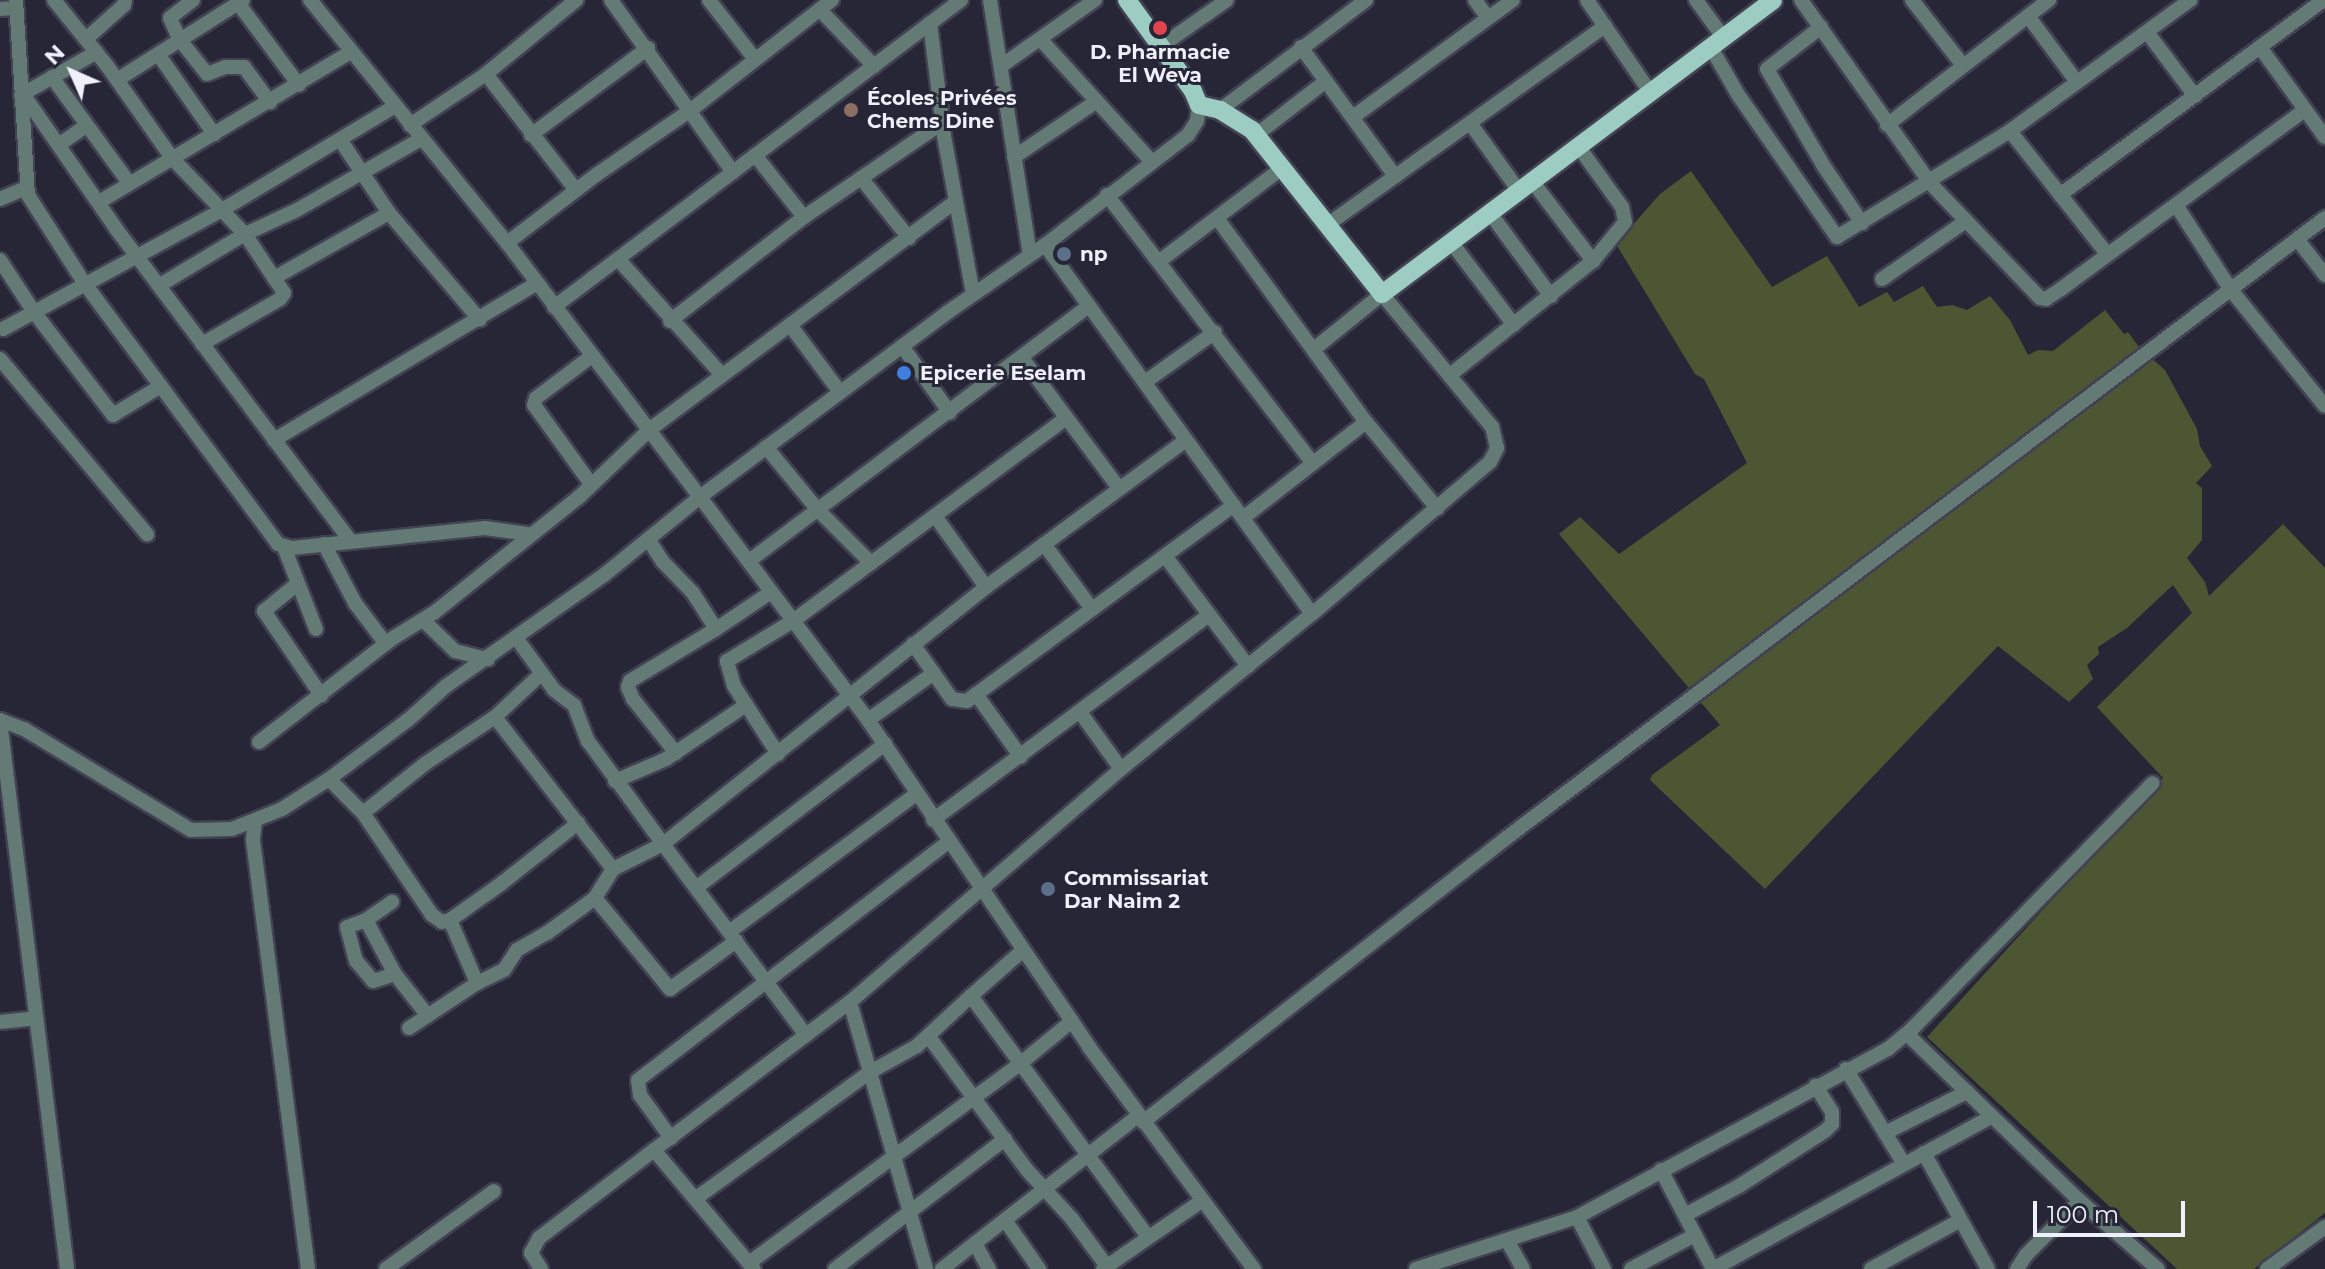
<!DOCTYPE html>
<meta charset="utf-8">
<style>
body{margin:0}
#map{position:relative;width:2325px;height:1269px;overflow:hidden;background:#262637;font-family:Montserrat,sans-serif}
div>[style]{position:absolute}
[style*='--x']{left:calc(var(--x)*1px);top:calc(var(--y)*1px);width:calc(var(--w)*1px);rotate:calc(var(--a)*1deg)}
.green>*{inset:0;background:#4d5633}
.roads{filter:drop-shadow(2px 0 #424253) drop-shadow(-2px 0 #424253) drop-shadow(0 2px #424253) drop-shadow(0 -2px #424253)}
.minor>*{height:14px;margin:-7px;padding:0 7px;transform-origin:7px;border-radius:7px;background:#637a75}
.major>*{height:18px;margin:-9px;padding:0 9px;transform-origin:9px;border-radius:9px;background:#9dccc2}
.dots>*{width:22px;height:22px;translate:-50% -50%;box-sizing:border-box;border:4px solid #262637;border-radius:50%}
span{translate:-50% -50%;white-space:nowrap;text-align:center;line-height:1.15;-webkit-text-stroke:6px #262637;paint-order:stroke}
.poi-label{font-size:20px;color:#eff0fc;font-weight:700}
.left{translate:0 -50%;text-align:left}
.north{position:absolute;left:32px;top:32px;width:80px;height:80px;-webkit-text-stroke:6px #262637;paint-order:stroke;rotate:315deg;font-size:22px;font-weight:700;line-height:32px;text-align:center;color:#eff0fc}
.north::after{content:'';display:block;margin:auto;width:28px;height:36px;background:#eff0fc;clip-path:polygon(50% 0,100% 100%,50% 72%,0 100%)}
.scale{position:absolute;left:2033px;top:1201px;width:152px;height:36px;box-sizing:border-box;border:4px solid #eff0fc;border-top:0;padding-left:10px;font-size:24px;line-height:28px;white-space:nowrap;color:#eff0fc;-webkit-text-stroke:6px #262637;paint-order:stroke}
</style>
<div id="map">
<div class="green">
<i style="clip-path:polygon(1691px 171px,1772px 287px,1827px 256px,1859px 307px,1887px 292px,1894px 302px,1923px 286px,1937px 307px,1952px 305px,1967px 310px,1990px 296px,2010px 320px,2028px 355px,2038px 350px,2053px 351px,2105px 310px,2124px 334px,2128px 332px,2139px 347px,2165px 370px,2197px 429px,2200px 446px,2212px 466px,2196px 483px,2202px 488px,2202px 540px,2187px 558px,2205px 582px,2209px 596px,2283px 524px,2325px 568px,2325px 1213px,2254px 1269px,2177px 1269px,1927px 1037px,2163px 778px,2097px 707px,2192px 613px,2173px 585px,2127px 628px,2098px 647px,2099px 654px,2087px 665px,2093px 679px,2069px 702px,1998px 646px,1765px 889px,1650px 780px,1652px 775px,1720px 725px,1559px 534px,1580px 517px,1619px 554px,1747px 463px,1704px 379px,1695px 374px,1616px 244px,1660px 194px)"></i>
</div>
<div class="roads">
<div class="minor">
<i style="--x:16;--y:0;--w:195;--a:86.5"></i>
<i style="--x:28;--y:195;--w:106;--a:57.4"></i>
<i style="--x:85;--y:284;--w:324;--a:53.4"></i>
<i style="--x:278;--y:544;--w:15;--a:16"></i>
<i style="--x:292;--y:548;--w:194;--a:-5.9"></i>
<i style="--x:485;--y:528;--w:43;--a:7.9"></i>
<i style="--x:54;--y:0;--w:86;--a:51.1"></i>
<i style="--x:108;--y:67;--w:111;--a:54.9"></i>
<i style="--x:172;--y:158;--w:105;--a:46.2"></i>
<i style="--x:245;--y:234;--w:71;--a:56.5"></i>
<i style="--x:284;--y:293;--w:7;--a:124"></i>
<i style="--x:280;--y:299;--w:90;--a:150"></i>
<i style="--x:193;--y:0;--w:29;--a:142"></i>
<i style="--x:170;--y:18;--w:24;--a:66"></i>
<i style="--x:180;--y:40;--w:43;--a:51.5"></i>
<i style="--x:207;--y:74;--w:19;--a:-21"></i>
<i style="--x:225;--y:67;--w:19;--a:0"></i>
<i style="--x:244;--y:67;--w:44;--a:53.4"></i>
<i style="--x:611;--y:0;--w:211;--a:54.7"></i>
<i style="--x:709;--y:0;--w:75;--a:52.1"></i>
<i style="--x:990;--y:0;--w:257;--a:81.1"></i>
<i style="--x:1475;--y:0;--w:22;--a:54"></i>
<i style="--x:1587;--y:0;--w:112;--a:55.6"></i>
<i style="--x:1696;--y:0;--w:46;--a:53.9"></i>
<i style="--x:1801;--y:0;--w:224;--a:54.8"></i>
<i style="--x:1930;--y:183;--w:159;--a:46.3"></i>
<i style="--x:2040;--y:298;--w:6;--a:9"></i>
<i style="--x:2046;--y:299;--w:18;--a:-34"></i>
<i style="--x:2061;--y:289;--w:303;--a:-36.3"></i>
<i style="--x:1912;--y:0;--w:81;--a:52"></i>
<i style="--x:238;--y:3;--w:102;--a:53.4"></i>
<i style="--x:0;--y:9;--w:16;--a:-4"></i>
<i style="--x:820;--y:10;--w:78;--a:46"></i>
<i style="--x:2028;--y:16;--w:82;--a:53.4"></i>
<i style="--x:930;--y:23;--w:114;--a:82.9"></i>
<i style="--x:944;--y:136;--w:161;--a:79.6"></i>
<i style="--x:1821;--y:27;--w:68;--a:142.1"></i>
<i style="--x:1767;--y:69;--w:111;--a:59.7"></i>
<i style="--x:1823;--y:165;--w:70;--a:56.1"></i>
<i style="--x:2147;--y:32;--w:80;--a:53.1"></i>
<i style="--x:86;--y:39;--w:51;--a:-41.8"></i>
<i style="--x:124;--y:5;--w:5;--a:-79"></i>
<i style="--x:1041;--y:40;--w:164;--a:47.7"></i>
<i style="--x:1161;--y:46;--w:80;--a:-34.9"></i>
<i style="--x:1710;--y:46;--w:58;--a:59.9"></i>
<i style="--x:1739;--y:96;--w:172;--a:55.2"></i>
<i style="--x:1837;--y:237;--w:203;--a:-31.5"></i>
<i style="--x:2010;--y:131;--w:223;--a:-36"></i>
<i style="--x:1301;--y:47;--w:160;--a:53.9"></i>
<i style="--x:2260;--y:47;--w:111;--a:54.2"></i>
<i style="--x:158;--y:54;--w:98;--a:55"></i>
<i style="--x:1001;--y:66;--w:115;--a:-35.1"></i>
<i style="--x:486;--y:74;--w:147;--a:52.2"></i>
<i style="--x:52;--y:77;--w:131;--a:54"></i>
<i style="--x:117;--y:80;--w:149;--a:-32.4"></i>
<i style="--x:23;--y:94;--w:165;--a:55.3"></i>
<i style="--x:117;--y:230;--w:388;--a:53.1"></i>
<i style="--x:21;--y:95;--w:87;--a:-29.5"></i>
<i style="--x:1199;--y:105;--w:16;--a:97"></i>
<i style="--x:1197;--y:121;--w:17;--a:123"></i>
<i style="--x:1188;--y:135;--w:180;--a:142.4"></i>
<i style="--x:1045;--y:245;--w:118;--a:145.4"></i>
<i style="--x:948;--y:312;--w:309;--a:143.3"></i>
<i style="--x:700;--y:497;--w:279;--a:53"></i>
<i style="--x:868;--y:720;--w:395;--a:55.9"></i>
<i style="--x:1089;--y:1047;--w:277;--a:53.4"></i>
<i style="--x:1220;--y:110;--w:183;--a:-37"></i>
<i style="--x:1353;--y:117;--w:198;--a:-36.2"></i>
<i style="--x:1470;--y:123;--w:84;--a:54.2"></i>
<i style="--x:410;--y:125;--w:92;--a:-33.9"></i>
<i style="--x:486;--y:74;--w:117;--a:-39.4"></i>
<i style="--x:1887;--y:125;--w:205;--a:-37.7"></i>
<i style="--x:2010;--y:131;--w:157;--a:51.7"></i>
<i style="--x:531;--y:135;--w:146;--a:-36.6"></i>
<i style="--x:1256;--y:135;--w:88;--a:-37.6"></i>
<i style="--x:341;--y:141;--w:87;--a:56.3"></i>
<i style="--x:389;--y:213;--w:140;--a:49.6"></i>
<i style="--x:60;--y:144;--w:32;--a:-35"></i>
<i style="--x:755;--y:155;--w:79;--a:51.7"></i>
<i style="--x:1014;--y:157;--w:100;--a:-34"></i>
<i style="--x:861;--y:178;--w:77;--a:51.3"></i>
<i style="--x:1532;--y:181;--w:101;--a:52.7"></i>
<i style="--x:1107;--y:195;--w:338;--a:52.5"></i>
<i style="--x:2060;--y:195;--w:328;--a:-36.5"></i>
<i style="--x:0;--y:199;--w:28;--a:-23"></i>
<i style="--x:99;--y:202;--w:293;--a:-30.8"></i>
<i style="--x:2176;--y:205;--w:101;--a:57.1"></i>
<i style="--x:2231;--y:290;--w:149;--a:51"></i>
<i style="--x:1490;--y:213;--w:103;--a:53.7"></i>
<i style="--x:1217;--y:218;--w:253;--a:53.9"></i>
<i style="--x:1366;--y:422;--w:112;--a:50.5"></i>
<i style="--x:1327;--y:225;--w:342;--a:-35.6"></i>
<i style="--x:2297;--y:239;--w:46;--a:52.1"></i>
<i style="--x:1451;--y:242;--w:104;--a:52.8"></i>
<i style="--x:507;--y:243;--w:112;--a:-37.4"></i>
<i style="--x:596;--y:175;--w:115;--a:-34.4"></i>
<i style="--x:691;--y:110;--w:179;--a:-38"></i>
<i style="--x:1045;--y:245;--w:455;--a:54.1"></i>
<i style="--x:618;--y:259;--w:156;--a:48.1"></i>
<i style="--x:0;--y:260;--w:62;--a:56.8"></i>
<i style="--x:34;--y:312;--w:130;--a:52.5"></i>
<i style="--x:113;--y:415;--w:56;--a:-31.1"></i>
<i style="--x:1161;--y:260;--w:152;--a:-37.2"></i>
<i style="--x:274;--y:278;--w:132;--a:-29.5"></i>
<i style="--x:1882;--y:279;--w:102;--a:-34.6"></i>
<i style="--x:160;--y:285;--w:99;--a:-31"></i>
<i style="--x:245;--y:234;--w:57;--a:-24.8"></i>
<i style="--x:297;--y:210;--w:143;--a:-29.8"></i>
<i style="--x:554;--y:307;--w:510;--a:-37.03"></i>
<i style="--x:670;--y:321;--w:170;--a:-37.8"></i>
<i style="--x:804;--y:217;--w:167;--a:-34.3"></i>
<i style="--x:790;--y:325;--w:84;--a:53.3"></i>
<i style="--x:3;--y:329;--w:249;--a:-28.5"></i>
<i style="--x:222;--y:210;--w:202;--a:-31"></i>
<i style="--x:902;--y:346;--w:82;--a:54.4"></i>
<i style="--x:1022;--y:358;--w:162;--a:53.3"></i>
<i style="--x:0;--y:359;--w:229;--a:50"></i>
<i style="--x:1450;--y:375;--w:183;--a:-38.6"></i>
<i style="--x:1593;--y:261;--w:50;--a:-50.6"></i>
<i style="--x:1625;--y:222;--w:15;--a:-101"></i>
<i style="--x:1622;--y:207;--w:75;--a:-125.8"></i>
<i style="--x:1145;--y:382;--w:86;--a:-35.5"></i>
<i style="--x:274;--y:440;--w:305;--a:-30.8"></i>
<i style="--x:766;--y:447;--w:82;--a:50.5"></i>
<i style="--x:818;--y:510;--w:75;--a:45"></i>
<i style="--x:591;--y:484;--w:97;--a:-125.8"></i>
<i style="--x:534;--y:405;--w:7;--a:-74"></i>
<i style="--x:536;--y:398;--w:70;--a:-36.9"></i>
<i style="--x:935;--y:516;--w:87;--a:54.3"></i>
<i style="--x:1243;--y:518;--w:156;--a:-38"></i>
<i style="--x:648;--y:539;--w:27;--a:57"></i>
<i style="--x:663;--y:562;--w:43;--a:45.9"></i>
<i style="--x:693;--y:593;--w:43;--a:57.4"></i>
<i style="--x:716;--y:629;--w:66;--a:-33.9"></i>
<i style="--x:324;--y:544;--w:67;--a:62.3"></i>
<i style="--x:355;--y:603;--w:51;--a:52.9"></i>
<i style="--x:1044;--y:544;--w:81;--a:53.6"></i>
<i style="--x:284;--y:547;--w:88;--a:68.7"></i>
<i style="--x:1165;--y:556;--w:138;--a:53"></i>
<i style="--x:749;--y:561;--w:425;--a:-36.9"></i>
<i style="--x:297;--y:584;--w:43;--a:140.7"></i>
<i style="--x:264;--y:611;--w:102;--a:55.8"></i>
<i style="--x:423;--y:620;--w:45;--a:44.1"></i>
<i style="--x:455;--y:651;--w:34;--a:14"></i>
<i style="--x:517;--y:639;--w:63;--a:54"></i>
<i style="--x:554;--y:690;--w:25;--a:37"></i>
<i style="--x:574;--y:705;--w:39;--a:69"></i>
<i style="--x:588;--y:741;--w:127;--a:53.9"></i>
<i style="--x:663;--y:844;--w:413;--a:-38.5"></i>
<i style="--x:986;--y:587;--w:248;--a:-36.3"></i>
<i style="--x:913;--y:644;--w:67;--a:54.7"></i>
<i style="--x:952;--y:699;--w:15;--a:8"></i>
<i style="--x:967;--y:701;--w:331;--a:-36.3"></i>
<i style="--x:976;--y:694;--w:77;--a:54.5"></i>
<i style="--x:1080;--y:712;--w:70;--a:54.3"></i>
<i style="--x:495;--y:717;--w:192;--a:52.2"></i>
<i style="--x:613;--y:869;--w:56;--a:-26.6"></i>
<i style="--x:663;--y:844;--w:237;--a:53.2"></i>
<i style="--x:0;--y:720;--w:26;--a:21"></i>
<i style="--x:24;--y:729;--w:195;--a:31.2"></i>
<i style="--x:191;--y:830;--w:41;--a:-1.4"></i>
<i style="--x:232;--y:829;--w:54;--a:-21.8"></i>
<i style="--x:282;--y:809;--w:56;--a:-32.6"></i>
<i style="--x:329;--y:779;--w:99;--a:-36.8"></i>
<i style="--x:408;--y:720;--w:51;--a:-41.8"></i>
<i style="--x:446;--y:686;--w:193;--a:-35.1"></i>
<i style="--x:604;--y:575;--w:124;--a:-39.1"></i>
<i style="--x:700;--y:497;--w:319;--a:-127.2"></i>
<i style="--x:507;--y:243;--w:313;--a:-129"></i>
<i style="--x:0;--y:720;--w:553;--a:83.04"></i>
<i style="--x:868;--y:720;--w:81;--a:-35.5"></i>
<i style="--x:259;--y:742;--w:170;--a:-37.8"></i>
<i style="--x:393;--y:638;--w:49;--a:-31.8"></i>
<i style="--x:435;--y:612;--w:184;--a:-38.6"></i>
<i style="--x:579;--y:497;--w:97;--a:-43.7"></i>
<i style="--x:649;--y:430;--w:380;--a:-36.7"></i>
<i style="--x:676;--y:753;--w:69;--a:-128.5"></i>
<i style="--x:633;--y:699;--w:13;--a:-113"></i>
<i style="--x:628;--y:687;--w:6;--a:-72"></i>
<i style="--x:630;--y:681;--w:100;--a:-31.2"></i>
<i style="--x:778;--y:754;--w:81;--a:-122.9"></i>
<i style="--x:734;--y:686;--w:26;--a:-106"></i>
<i style="--x:727;--y:661;--w:77;--a:-31.2"></i>
<i style="--x:793;--y:621;--w:339;--a:-36.6"></i>
<i style="--x:329;--y:779;--w:48;--a:45"></i>
<i style="--x:363;--y:813;--w:80;--a:-38.4"></i>
<i style="--x:426;--y:763;--w:83;--a:-33.7"></i>
<i style="--x:495;--y:717;--w:64;--a:-43.1"></i>
<i style="--x:615;--y:781;--w:56;--a:-23.3"></i>
<i style="--x:666;--y:759;--w:97;--a:-34"></i>
<i style="--x:363;--y:813;--w:123;--a:55.9"></i>
<i style="--x:432;--y:915;--w:12;--a:35"></i>
<i style="--x:442;--y:922;--w:8;--a:-14"></i>
<i style="--x:450;--y:920;--w:64;--a:-35.4"></i>
<i style="--x:502;--y:883;--w:97;--a:-38.3"></i>
<i style="--x:255;--y:820;--w:20;--a:96"></i>
<i style="--x:253;--y:840;--w:433;--a:82.7"></i>
<i style="--x:933;--y:820;--w:344;--a:-36.6"></i>
<i style="--x:613;--y:869;--w:34;--a:122"></i>
<i style="--x:595;--y:898;--w:118;--a:50.5"></i>
<i style="--x:670;--y:989;--w:82;--a:-36"></i>
<i style="--x:696;--y:888;--w:238;--a:-37.3"></i>
<i style="--x:366;--y:920;--w:32;--a:-35"></i>
<i style="--x:450;--y:920;--w:69;--a:66.8"></i>
<i style="--x:477;--y:983;--w:30;--a:-26"></i>
<i style="--x:504;--y:970;--w:24;--a:-57"></i>
<i style="--x:517;--y:950;--w:34;--a:-30"></i>
<i style="--x:547;--y:933;--w:59;--a:-36.1"></i>
<i style="--x:729;--y:932;--w:232;--a:-36.4"></i>
<i style="--x:1022;--y:951;--w:68;--a:138.6"></i>
<i style="--x:971;--y:996;--w:299;--a:53.7"></i>
<i style="--x:395;--y:974;--w:23;--a:162"></i>
<i style="--x:373;--y:981;--w:26;--a:-130"></i>
<i style="--x:356;--y:961;--w:35;--a:-105"></i>
<i style="--x:347;--y:927;--w:20;--a:-20"></i>
<i style="--x:366;--y:920;--w:61;--a:61.8"></i>
<i style="--x:395;--y:974;--w:53;--a:51.8"></i>
<i style="--x:850;--y:1002;--w:278;--a:74.1"></i>
<i style="--x:0;--y:1022;--w:36;--a:-6"></i>
<i style="--x:409;--y:1028;--w:82;--a:-33.5"></i>
<i style="--x:1907;--y:1034;--w:240;--a:44"></i>
<i style="--x:2080;--y:1201;--w:103;--a:41.1"></i>
<i style="--x:929;--y:1037;--w:165;--a:53.6"></i>
<i style="--x:1027;--y:1170;--w:67;--a:47.4"></i>
<i style="--x:1072;--y:1219;--w:62;--a:53.5"></i>
<i style="--x:1846;--y:1069;--w:111;--a:58.6"></i>
<i style="--x:1143;--y:1122;--w:459;--a:-38"></i>
<i style="--x:1505;--y:839;--w:1029;--a:-37.14"></i>
<i style="--x:1885;--y:1133;--w:92;--a:-26.6"></i>
<i style="--x:671;--y:1138;--w:53;--a:-125.8"></i>
<i style="--x:640;--y:1095;--w:15;--a:-98"></i>
<i style="--x:638;--y:1080;--w:391;--a:-37.5"></i>
<i style="--x:654;--y:1150;--w:246;--a:-37.1"></i>
<i style="--x:850;--y:1002;--w:357;--a:-40.7"></i>
<i style="--x:1121;--y:769;--w:246;--a:-39.1"></i>
<i style="--x:1312;--y:614;--w:234;--a:-40.5"></i>
<i style="--x:1490;--y:462;--w:16;--a:-63"></i>
<i style="--x:1497;--y:448;--w:22;--a:-103"></i>
<i style="--x:1492;--y:427;--w:173;--a:-129.6"></i>
<i style="--x:1382;--y:294;--w:87;--a:141"></i>
<i style="--x:1924;--y:1153;--w:132;--a:61.1"></i>
<i style="--x:1661;--y:1170;--w:112;--a:62.3"></i>
<i style="--x:1713;--y:1269;--w:318;--a:-28.7"></i>
<i style="--x:695;--y:1199;--w:216;--a:-36"></i>
<i style="--x:870;--y:1072;--w:54;--a:-29"></i>
<i style="--x:917;--y:1046;--w:74;--a:-42.8"></i>
<i style="--x:1685;--y:1215;--w:61;--a:-28.2"></i>
<i style="--x:1739;--y:1186;--w:102;--a:-32.6"></i>
<i style="--x:1825;--y:1131;--w:10;--a:-45"></i>
<i style="--x:1832;--y:1124;--w:12;--a:-90"></i>
<i style="--x:1832;--y:1112;--w:31;--a:-122"></i>
<i style="--x:1577;--y:1217;--w:59;--a:62.6"></i>
<i style="--x:1005;--y:1220;--w:60;--a:55.2"></i>
<i style="--x:1507;--y:1240;--w:33;--a:61"></i>
<i style="--x:975;--y:1243;--w:30;--a:62"></i>
<i style="--x:749;--y:1263;--w:338;--a:-36.3"></i>
<i style="--x:1021;--y:1063;--w:66;--a:-39.5"></i>
<i style="--x:386;--y:1269;--w:133;--a:-35.8"></i>
<i style="--x:541;--y:1269;--w:19;--a:-122"></i>
<i style="--x:531;--y:1253;--w:17;--a:-62"></i>
<i style="--x:539;--y:1238;--w:145;--a:-37.4"></i>
<i style="--x:654;--y:1150;--w:155;--a:50"></i>
<i style="--x:835;--y:1269;--w:214;--a:-37.4"></i>
<i style="--x:942;--y:1269;--w:249;--a:-38"></i>
<i style="--x:1103;--y:1269;--w:121;--a:-34.6"></i>
<i style="--x:1416;--y:1269;--w:169;--a:-17.9"></i>
<i style="--x:1577;--y:1217;--w:353;--a:-28.4"></i>
<i style="--x:1888;--y:1049;--w:31;--a:-40"></i>
<i style="--x:1912;--y:1029;--w:344;--a:-45.6"></i>
<i style="--x:1631;--y:1269;--w:72;--a:-28"></i>
<i style="--x:1871;--y:1269;--w:102;--a:-28.6"></i>
<i style="--x:2017;--y:1269;--w:17;--a:-57"></i>
<i style="--x:2026;--y:1255;--w:76;--a:-45"></i>
<i style="--x:2267;--y:1269;--w:72;--a:-35.9"></i>
</div>
<div class="major">
<i style="--x:1127;--y:0;--w:112;--a:54"></i>
<i style="--x:1193;--y:91;--w:15;--a:67"></i>
<i style="--x:1199;--y:105;--w:22;--a:13"></i>
<i style="--x:1220;--y:110;--w:38;--a:32"></i>
<i style="--x:1252;--y:130;--w:209;--a:51.6"></i>
<i style="--x:1382;--y:294;--w:489;--a:-36.9"></i>
</div>
</div>
<div class="dots">
<i style="left:1160px;top:28px;background:#e0444e"></i>
<i style="left:851px;top:110px;background:#8d6e63"></i>
<i style="left:1064px;top:254px;background:#5c6f8a"></i>
<i style="left:904px;top:373px;background:#3f7fe0"></i>
<i style="left:1048px;top:889px;background:#5c6f8a"></i>
</div>
<div class="poi-label">
<span style="left:1160px;top:64px">D. Pharmacie<br>El Weva</span>
<span class="left" style="left:867px;top:110px">Écoles Privées<br>Chems Dine</span>
<span class="left" style="left:1080px;top:254px">np</span>
<span class="left" style="left:920px;top:373px">Epicerie Eselam</span>
<span class="left" style="left:1064px;top:890px">Commissariat<br>Dar Naim 2</span>
</div>
<div class="north">N</div>
<div class="scale">100 m</div>
</div>
